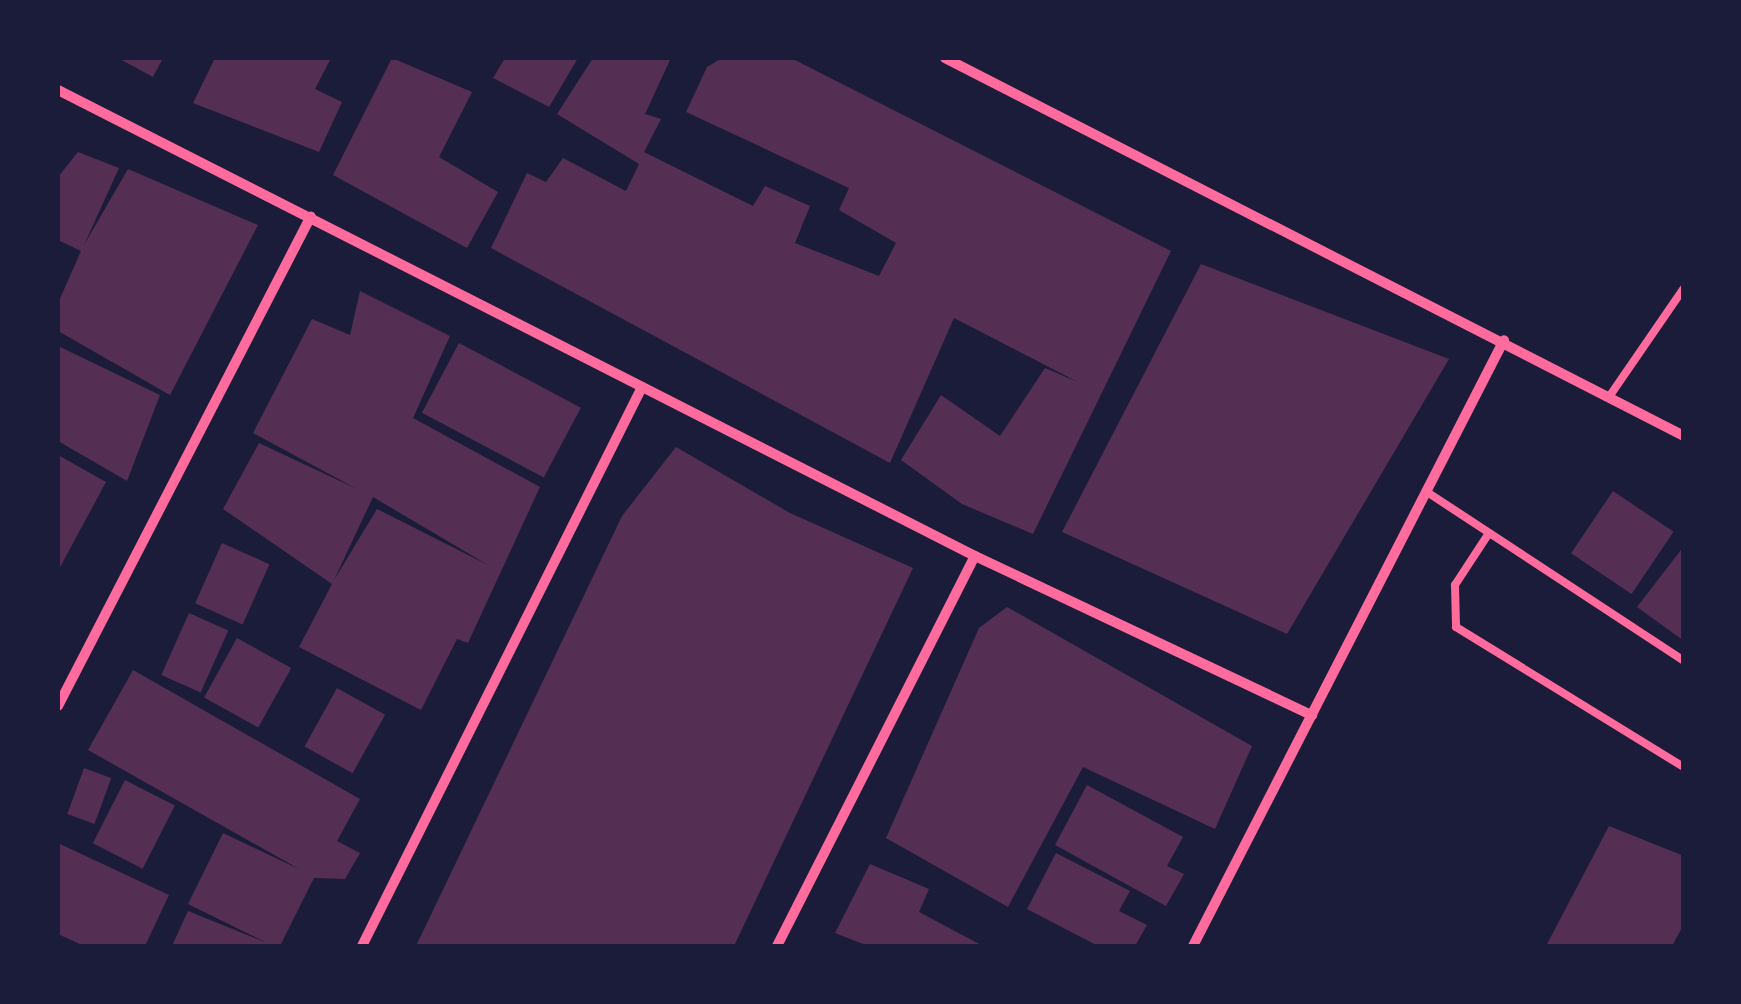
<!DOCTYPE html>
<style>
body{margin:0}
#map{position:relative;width:1741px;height:1004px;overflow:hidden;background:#1b1b3a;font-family:"Work Sans",sans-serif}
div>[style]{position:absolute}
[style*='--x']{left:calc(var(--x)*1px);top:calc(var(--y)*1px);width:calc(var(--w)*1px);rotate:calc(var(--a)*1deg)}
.building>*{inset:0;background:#542f53;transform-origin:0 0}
.service>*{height:8px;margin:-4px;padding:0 4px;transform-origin:4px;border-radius:4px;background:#ff6b9d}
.minor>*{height:10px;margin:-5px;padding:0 5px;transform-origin:5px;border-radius:5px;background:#ff6b9d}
span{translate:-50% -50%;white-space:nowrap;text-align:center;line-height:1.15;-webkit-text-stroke:10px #1b1b3a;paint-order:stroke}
.frame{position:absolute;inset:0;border:60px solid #1b1b3a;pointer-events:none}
</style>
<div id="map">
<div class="building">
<i style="clip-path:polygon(118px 58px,163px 58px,153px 77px)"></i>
<i style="clip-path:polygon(215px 58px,331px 58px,315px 89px,342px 102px,319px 152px,193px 103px)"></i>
<i style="clip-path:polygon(392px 58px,472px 92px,439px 157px,498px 192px,467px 248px,333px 175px)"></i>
<i style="clip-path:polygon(505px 58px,578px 58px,549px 107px,493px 78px)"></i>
<i style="clip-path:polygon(593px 58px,671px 58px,645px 114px,661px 119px,644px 152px,753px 206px,765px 186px,810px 206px,795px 243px,879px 276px,896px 243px,839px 210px,849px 188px,686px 112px,707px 67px,722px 58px,791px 58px,1171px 251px,1033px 534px,962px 504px,901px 460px,941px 395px,1000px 436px,1045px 368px,1078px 382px,954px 318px,890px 463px,491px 248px,527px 173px,546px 182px,563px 158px,626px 191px,639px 164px,557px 114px)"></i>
<i style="clip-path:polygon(78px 152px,119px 168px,84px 245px,128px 169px,258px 225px,170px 395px,58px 331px,58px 303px,81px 251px,58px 240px,58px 177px)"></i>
<i style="clip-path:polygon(1201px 264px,1449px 359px,1287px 634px,1062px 532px)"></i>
<i style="clip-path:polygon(evenodd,360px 291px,450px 336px,413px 418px,540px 487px,468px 643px,457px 639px,421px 710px,299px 647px,332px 584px,223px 509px,259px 443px,357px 489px,253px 433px,312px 319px,350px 335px,360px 291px,373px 497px,488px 565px,377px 509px,334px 580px,373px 497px)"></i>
<i style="left:459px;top:343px;width:138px;height:79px;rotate:28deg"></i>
<i style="clip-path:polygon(58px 346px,160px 395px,127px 481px,58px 441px)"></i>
<i style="clip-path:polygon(676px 447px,790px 513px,913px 568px,734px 946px,416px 946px,622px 516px)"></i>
<i style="clip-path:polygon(58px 455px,106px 482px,58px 571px)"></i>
<i style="left:1613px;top:491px;width:73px;height:75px;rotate:34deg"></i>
<i style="left:222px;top:543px;width:52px;height:66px;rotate:24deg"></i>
<i style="clip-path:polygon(1684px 546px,1684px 641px,1637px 607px)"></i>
<i style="clip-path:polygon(1007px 607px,1252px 746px,1215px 829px,1083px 767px,1008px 907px,886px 838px,979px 628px)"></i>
<i style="left:189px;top:613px;width:43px;height:68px;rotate:24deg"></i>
<i style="left:237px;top:638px;width:62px;height:68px;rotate:29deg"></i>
<i style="clip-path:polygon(133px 670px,360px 799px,337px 841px,360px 853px,345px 879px,314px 878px,280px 946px,172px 946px,188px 911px,267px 943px,188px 904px,223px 833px,301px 870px,88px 750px)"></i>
<i style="left:337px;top:688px;width:55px;height:67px;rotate:29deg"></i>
<i style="left:84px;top:768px;width:29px;height:49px;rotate:20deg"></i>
<i style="left:125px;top:780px;width:56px;height:71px;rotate:27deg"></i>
<i style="clip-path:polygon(1087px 785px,1183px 837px,1167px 866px,1184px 874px,1166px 906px,1055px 845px)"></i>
<i style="clip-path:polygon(1609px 826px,1684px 856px,1684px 924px,1672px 946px,1546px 946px)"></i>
<i style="clip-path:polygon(58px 843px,169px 895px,145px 946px,84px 946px,58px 934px)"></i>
<i style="clip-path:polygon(1056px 853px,1130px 891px,1119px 911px,1147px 925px,1135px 946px,1098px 946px,1027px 909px)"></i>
<i style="clip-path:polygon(870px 864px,929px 889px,919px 912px,983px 946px,868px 946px,835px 933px)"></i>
</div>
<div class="service">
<i style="--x:1609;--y:397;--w:132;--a:-55.5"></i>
<i style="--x:1427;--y:492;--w:308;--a:33.3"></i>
<i style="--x:1489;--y:533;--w:62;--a:123.2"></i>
<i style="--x:1455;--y:585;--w:42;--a:88.6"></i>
<i style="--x:1456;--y:627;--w:268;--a:31.6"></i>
</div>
<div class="minor">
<i style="--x:945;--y:58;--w:830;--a:27.09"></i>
<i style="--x:58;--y:90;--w:1029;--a:26.94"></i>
<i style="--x:975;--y:556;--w:373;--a:25.3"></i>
<i style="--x:58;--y:706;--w:551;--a:-62.69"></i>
<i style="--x:362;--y:946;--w:623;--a:-63.39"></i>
<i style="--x:777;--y:946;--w:437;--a:-63.1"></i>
<i style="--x:1193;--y:946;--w:681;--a:-62.83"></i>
</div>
<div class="frame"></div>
</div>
